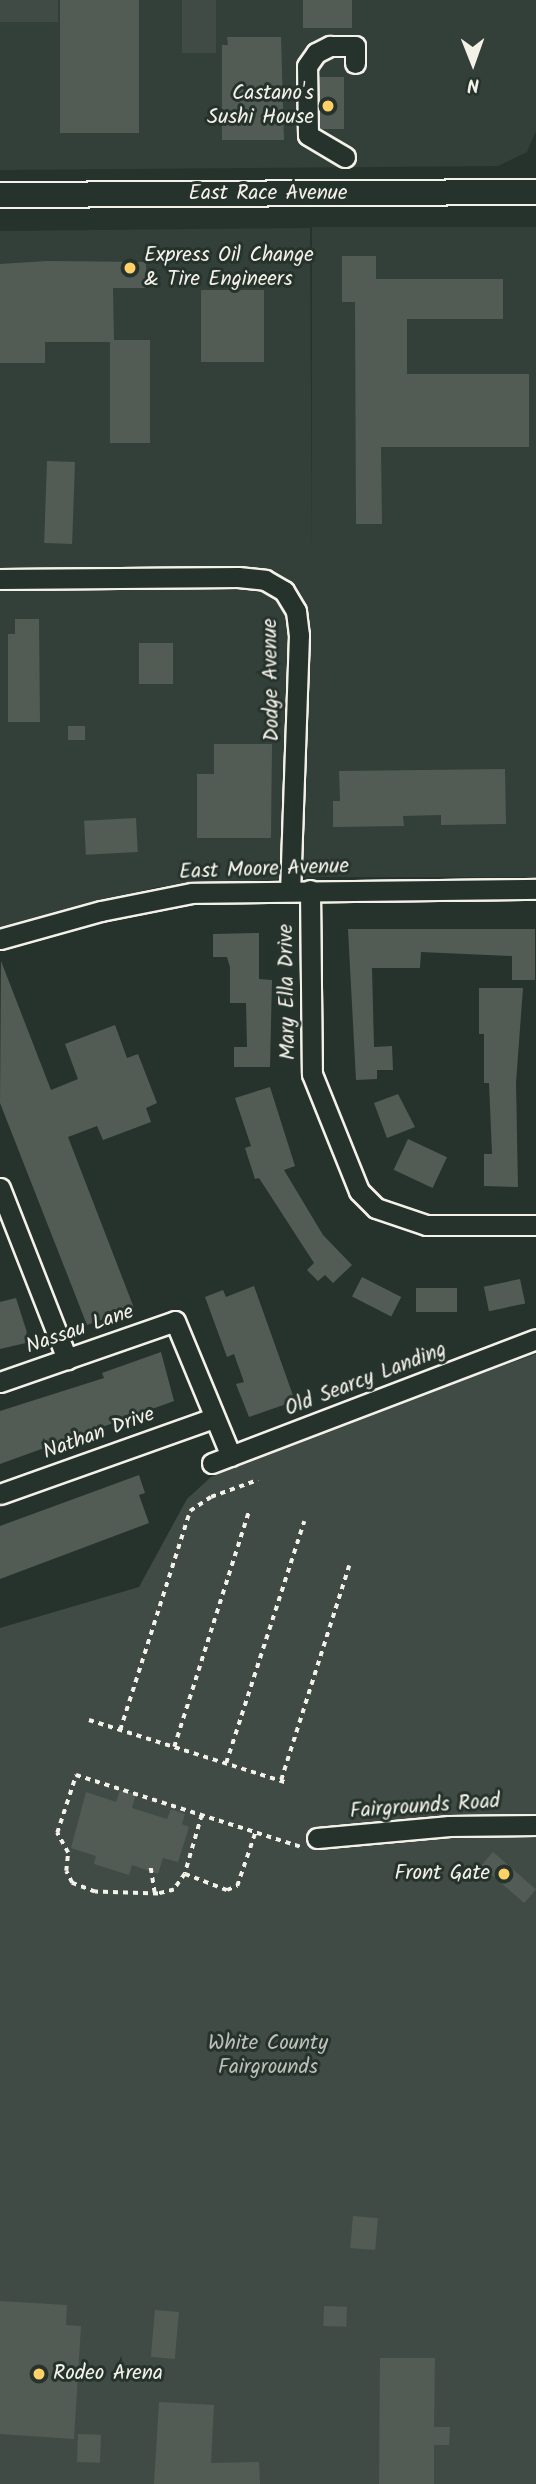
<!DOCTYPE html>
<style>
body{margin:0}
#map{position:relative;width:536px;height:2484px;overflow:hidden;background:#26332d;font-family:Kalam,sans-serif}
div>[style]{position:absolute}
[style*='--x']{left:calc(var(--x)*1px);top:calc(var(--y)*1px);width:calc(var(--w)*1px);rotate:calc(var(--a)*1deg)}
.built>*{inset:0;background:#333f39;transform-origin:0 0}
.green>*{inset:0;background:#414b45;transform-origin:0 0}
.building>*{inset:0;background:#525c55;transform-origin:0 0}
.path>*{height:3.5px;margin-top:-1.75px;transform-origin:0;background:repeating-linear-gradient(90deg,#f4f1e8 0 5px,transparent 0 10px)}
.roads{filter:drop-shadow(2px 0 #f4f1e8) drop-shadow(-2px 0 #f4f1e8) drop-shadow(0 2px #f4f1e8) drop-shadow(0 -2px #f4f1e8)}
.minor>*{height:19px;margin:-9.5px;padding:0 9.5px;transform-origin:9.5px;border-radius:9.5px;background:#26332d}
.major>*{height:24px;margin:-12px;padding:0 12px;transform-origin:12px;border-radius:12px;background:#26332d}
.dots>*{width:19px;height:19px;translate:-50% -50%;box-sizing:border-box;border:4px solid #26332d;border-radius:50%}
span{translate:-50% -50%;white-space:nowrap;text-align:center;line-height:1.15;-webkit-text-stroke:6px #26332d;paint-order:stroke}
.poi-label{font-size:21px;color:#f4f1e8}
.right{translate:-100% -50%;text-align:right}
.left{translate:0 -50%;text-align:left}
.street-label{font-size:21px;color:#f4f1e8}
.park-label{font-size:21px;color:#bebfb7}
.north{position:absolute;left:438px;top:28px;width:70px;height:70px;-webkit-text-stroke:5px #26332d;paint-order:stroke;rotate:179deg;font-size:19px;font-weight:700;line-height:28px;text-align:center;color:#f4f1e8}
.north::after{content:'';display:block;margin:auto;width:24px;height:32px;background:#f4f1e8;clip-path:polygon(50% 0,100% 100%,50% 72%,0 100%)}
</style>
<div id="map">
<div class="built">
<i style="clip-path:polygon(0 0,536px 0,536px 131px,527px 152px,498px 166px,0 170px)"></i>
<i style="left:312px;top:227px;width:224px;height:650px"></i>
<i style="clip-path:polygon(310px 228px,314px 877px,157px 887px,0 930px,0 231px)"></i>
</div>
<div class="green">
<i style="left:0;top:0;width:58px;height:22px"></i>
<i style="left:182px;top:0;width:34px;height:53px"></i>
<i style="clip-path:polygon(536px 1354px,536px 2484px,0 2484px,0 1628px,139px 1587px,187px 1499px,211px 1477px,318px 1432px)"></i>
</div>
<div class="building">
<i style="left:60px;top:0;width:79px;height:133px"></i>
<i style="left:303px;top:0;width:49px;height:28px"></i>
<i style="clip-path:polygon(227px 37px,281px 37px,284px 140px,222px 140px,222px 45px,228px 45px)"></i>
<i style="left:344px;top:77px;width:52px;height:25px;rotate:90deg"></i>
<i style="clip-path:polygon(342px 256px,376px 256px,376px 279px,503px 279px,503px 319px,407px 319px,407px 374px,529px 374px,529px 447px,381px 447px,382px 524px,356px 524px,355px 302px,342px 302px)"></i>
<i style="clip-path:polygon(47px 261px,146px 262px,146px 288px,113px 288px,114px 340px,150px 340px,150px 443px,110px 443px,110px 342px,45px 342px,45px 363px,0 363px,0 264px)"></i>
<i style="left:264px;top:290px;width:72px;height:63px;rotate:90deg"></i>
<i style="left:47px;top:461px;width:28px;height:82px;rotate:2deg"></i>
<i style="clip-path:polygon(15px 619px,39px 619px,40px 722px,8px 722px,8px 634px,15px 634px)"></i>
<i style="left:139px;top:643px;width:34px;height:41px"></i>
<i style="left:68px;top:726px;width:17px;height:14px"></i>
<i style="clip-path:polygon(214px 744px,272px 744px,271px 838px,197px 838px,197px 774px,214px 774px)"></i>
<i style="clip-path:polygon(505px 769px,506px 824px,441px 825px,441px 815px,403px 816px,404px 826px,333px 827px,333px 801px,340px 801px,339px 771px)"></i>
<i style="left:136px;top:818px;width:34px;height:52px;rotate:87deg"></i>
<i style="clip-path:polygon(348px 929px,535px 929px,535px 980px,512px 980px,512px 956px,421px 952px,420px 968px,372px 968px,374px 1047px,392px 1046px,393px 1070px,377px 1070px,377px 1079px,356px 1080px)"></i>
<i style="clip-path:polygon(259px 933px,259px 979px,272px 980px,270px 1067px,234px 1067px,234px 1047px,247px 1047px,246px 1003px,230px 1003px,230px 967px,227px 957px,213px 957px,213px 934px)"></i>
<i style="clip-path:polygon(1px 961px,51px 1090px,78px 1079px,65px 1044px,115px 1025px,127px 1058px,138px 1054px,157px 1103px,146px 1108px,151px 1122px,103px 1140px,97px 1126px,68px 1137px,134px 1308px,87px 1325px,0 1103px)"></i>
<i style="clip-path:polygon(479px 988px,523px 988px,516px 1083px,518px 1187px,484px 1186px,484px 1154px,492px 1154px,489px 1083px,484px 1083px,484px 1034px,479px 1034px)"></i>
<i style="clip-path:polygon(270px 1087px,295px 1166px,284px 1170px,323px 1235px,352px 1265px,333px 1283px,325px 1275px,318px 1281px,307px 1270px,314px 1263px,259px 1178px,255px 1179px,245px 1148px,251px 1146px,235px 1098px)"></i>
<i style="clip-path:polygon(398px 1094px,415px 1127px,387px 1138px,374px 1103px)"></i>
<i style="left:408px;top:1139px;width:43px;height:34px;rotate:25deg"></i>
<i style="left:362px;top:1277px;width:44px;height:22px;rotate:27deg"></i>
<i style="left:520px;top:1279px;width:25px;height:37px;rotate:78deg"></i>
<i style="clip-path:polygon(254px 1286px,295px 1401px,249px 1417px,236px 1384px,244px 1382px,234px 1354px,227px 1357px,205px 1297px,223px 1290px,226px 1297px)"></i>
<i style="left:416px;top:1288px;width:41px;height:24px"></i>
<i style="clip-path:polygon(16px 1298px,30px 1342px,0 1349px,0 1302px)"></i>
<i style="clip-path:polygon(161px 1352px,174px 1401px,0 1464px,0 1411px,104px 1378px,102px 1373px)"></i>
<i style="clip-path:polygon(139px 1475px,145px 1493px,139px 1495px,149px 1523px,0 1579px,0 1526px)"></i>
<i style="clip-path:polygon(120px 1790px,136px 1794px,132px 1808px,167px 1819px,171px 1809px,185px 1814px,182px 1824px,189px 1827px,178px 1862px,163px 1858px,158px 1874px,132px 1865px,129px 1875px,94px 1864px,96px 1856px,71px 1848px,86px 1792px,116px 1802px)"></i>
<i style="left:493px;top:1852px;width:57px;height:18px;rotate:41deg"></i>
<i style="left:353px;top:2216px;width:25px;height:32px;rotate:5deg"></i>
<i style="clip-path:polygon(0 2301px,67px 2305px,66px 2325px,81px 2326px,74px 2439px,0 2434px)"></i>
<i style="left:324px;top:2306px;width:23px;height:20px;rotate:2deg"></i>
<i style="left:155px;top:2310px;width:24px;height:47px;rotate:5deg"></i>
<i style="clip-path:polygon(380px 2358px,435px 2358px,434px 2427px,450px 2427px,449px 2445px,434px 2445px,434px 2484px,379px 2484px)"></i>
<i style="clip-path:polygon(159px 2402px,214px 2405px,211px 2463px,259px 2462px,260px 2484px,154px 2484px)"></i>
<i style="left:78px;top:2434px;width:23px;height:28px;rotate:2deg"></i>
</div>
<div class="path">
<i style="--x:89;--y:1720;--w:206;--a:17.6"></i>
<i style="--x:120;--y:1730;--w:230;--a:-72.3"></i>
<i style="--x:190;--y:1511;--w:25;--a:-34"></i>
<i style="--x:211;--y:1497;--w:50;--a:-19.9"></i>
<i style="--x:174;--y:1747;--w:248;--a:-72.4"></i>
<i style="--x:226;--y:1763;--w:254;--a:-72.1"></i>
<i style="--x:281;--y:1780;--w:225;--a:-72.4"></i>
<i style="--x:202;--y:1815;--w:61;--a:106.1"></i>
<i style="--x:185;--y:1874;--w:45;--a:20.9"></i>
<i style="--x:227;--y:1890;--w:11;--a:-22"></i>
<i style="--x:237;--y:1886;--w:56;--a:-71.2"></i>
<i style="--x:151;--y:1868;--w:26;--a:81"></i>
<i style="--x:185;--y:1874;--w:19;--a:125"></i>
<i style="--x:174;--y:1890;--w:16;--a:166"></i>
<i style="--x:158;--y:1894;--w:63;--a:-178.2"></i>
<i style="--x:95;--y:1892;--w:25;--a:-159"></i>
<i style="--x:72;--y:1883;--w:13;--a:-117"></i>
<i style="--x:66;--y:1871;--w:18;--a:-84"></i>
<i style="--x:68;--y:1853;--w:23;--a:-119"></i>
<i style="--x:57;--y:1833;--w:61;--a:-71.9"></i>
<i style="--x:76;--y:1775;--w:237;--a:17.7"></i>
</div>
<div class="roads">
<div class="minor">
<i style="--x:345;--y:157;--w:43;--a:-149.3"></i>
<i style="--x:308;--y:135;--w:69;--a:-90.8"></i>
<i style="--x:307;--y:66;--w:16;--a:-55"></i>
<i style="--x:316;--y:53;--w:16;--a:-27"></i>
<i style="--x:330;--y:46;--w:25;--a:0"></i>
<i style="--x:355;--y:46;--w:17;--a:90"></i>
<i style="--x:0;--y:579;--w:238;--a:-0.5"></i>
<i style="--x:238;--y:577;--w:27;--a:6"></i>
<i style="--x:265;--y:580;--w:22;--a:30"></i>
<i style="--x:284;--y:591;--w:23;--a:59"></i>
<i style="--x:296;--y:611;--w:24;--a:83"></i>
<i style="--x:299;--y:635;--w:255;--a:92"></i>
<i style="--x:310;--y:890;--w:184;--a:89.4"></i>
<i style="--x:312;--y:1074;--w:126;--a:68.1"></i>
<i style="--x:359;--y:1191;--w:24;--a:45"></i>
<i style="--x:376;--y:1208;--w:53;--a:18.8"></i>
<i style="--x:426;--y:1225;--w:110;--a:0"></i>
<i style="--x:0;--y:939;--w:105;--a:-15.5"></i>
<i style="--x:101;--y:911;--w:93;--a:-11.2"></i>
<i style="--x:192;--y:893;--w:344;--a:-0.7"></i>
<i style="--x:0;--y:1188;--w:184;--a:68.6"></i>
<i style="--x:0;--y:1382;--w:185;--a:-19.2"></i>
<i style="--x:175;--y:1321;--w:146;--a:67.5"></i>
<i style="--x:212;--y:1463;--w:347;--a:-20.9"></i>
<i style="--x:0;--y:1494;--w:226;--a:-19.6"></i>
<i style="--x:317;--y:1838;--w:133;--a:-5.2"></i>
<i style="--x:449;--y:1826;--w:87;--a:-0.7"></i>
</div>
<div class="major">
<i style="--x:0;--y:195;--w:536;--a:-0.32"></i>
</div>
</div>
<div class="dots">
<i style="left:328px;top:106px;background:#ffd166"></i>
<i style="left:130px;top:268px;background:#ffd166"></i>
<i style="left:504px;top:1874px;background:#ffd166"></i>
<i style="left:39px;top:2374px;background:#ffd166"></i>
</div>
<div class="poi-label">
<span class="right" style="left:314px;top:106px">Castano's<br>Sushi House</span>
<span class="left" style="left:144px;top:268px">Express Oil Change<br>&amp; Tire Engineers</span>
<span class="right" style="left:490px;top:1874px">Front Gate</span>
<span class="left" style="left:53px;top:2374px">Rodeo Arena</span>
</div>
<div class="street-label">
<span style="left:268px;top:194px">East Race Avenue</span>
<span style="left:272px;top:680px;rotate:-91deg">Dodge Avenue</span>
<span style="left:264px;top:870px;rotate:-2deg">East Moore Avenue</span>
<span style="left:288px;top:992px;rotate:-91deg">Mary Ella Drive</span>
<span style="left:80px;top:1330px;rotate:-19deg">Nassau Lane</span>
<span style="left:366px;top:1380px;rotate:-21deg">Old Searcy Landing</span>
<span style="left:99px;top:1434px;rotate:-20deg">Nathan Drive</span>
<span style="left:425px;top:1807px;rotate:-4deg">Fairgrounds Road</span>
</div>
<div class="park-label">
<span style="left:268px;top:2056px">White County<br>Fairgrounds</span>
</div>
<div class="north">N</div>
</div>
